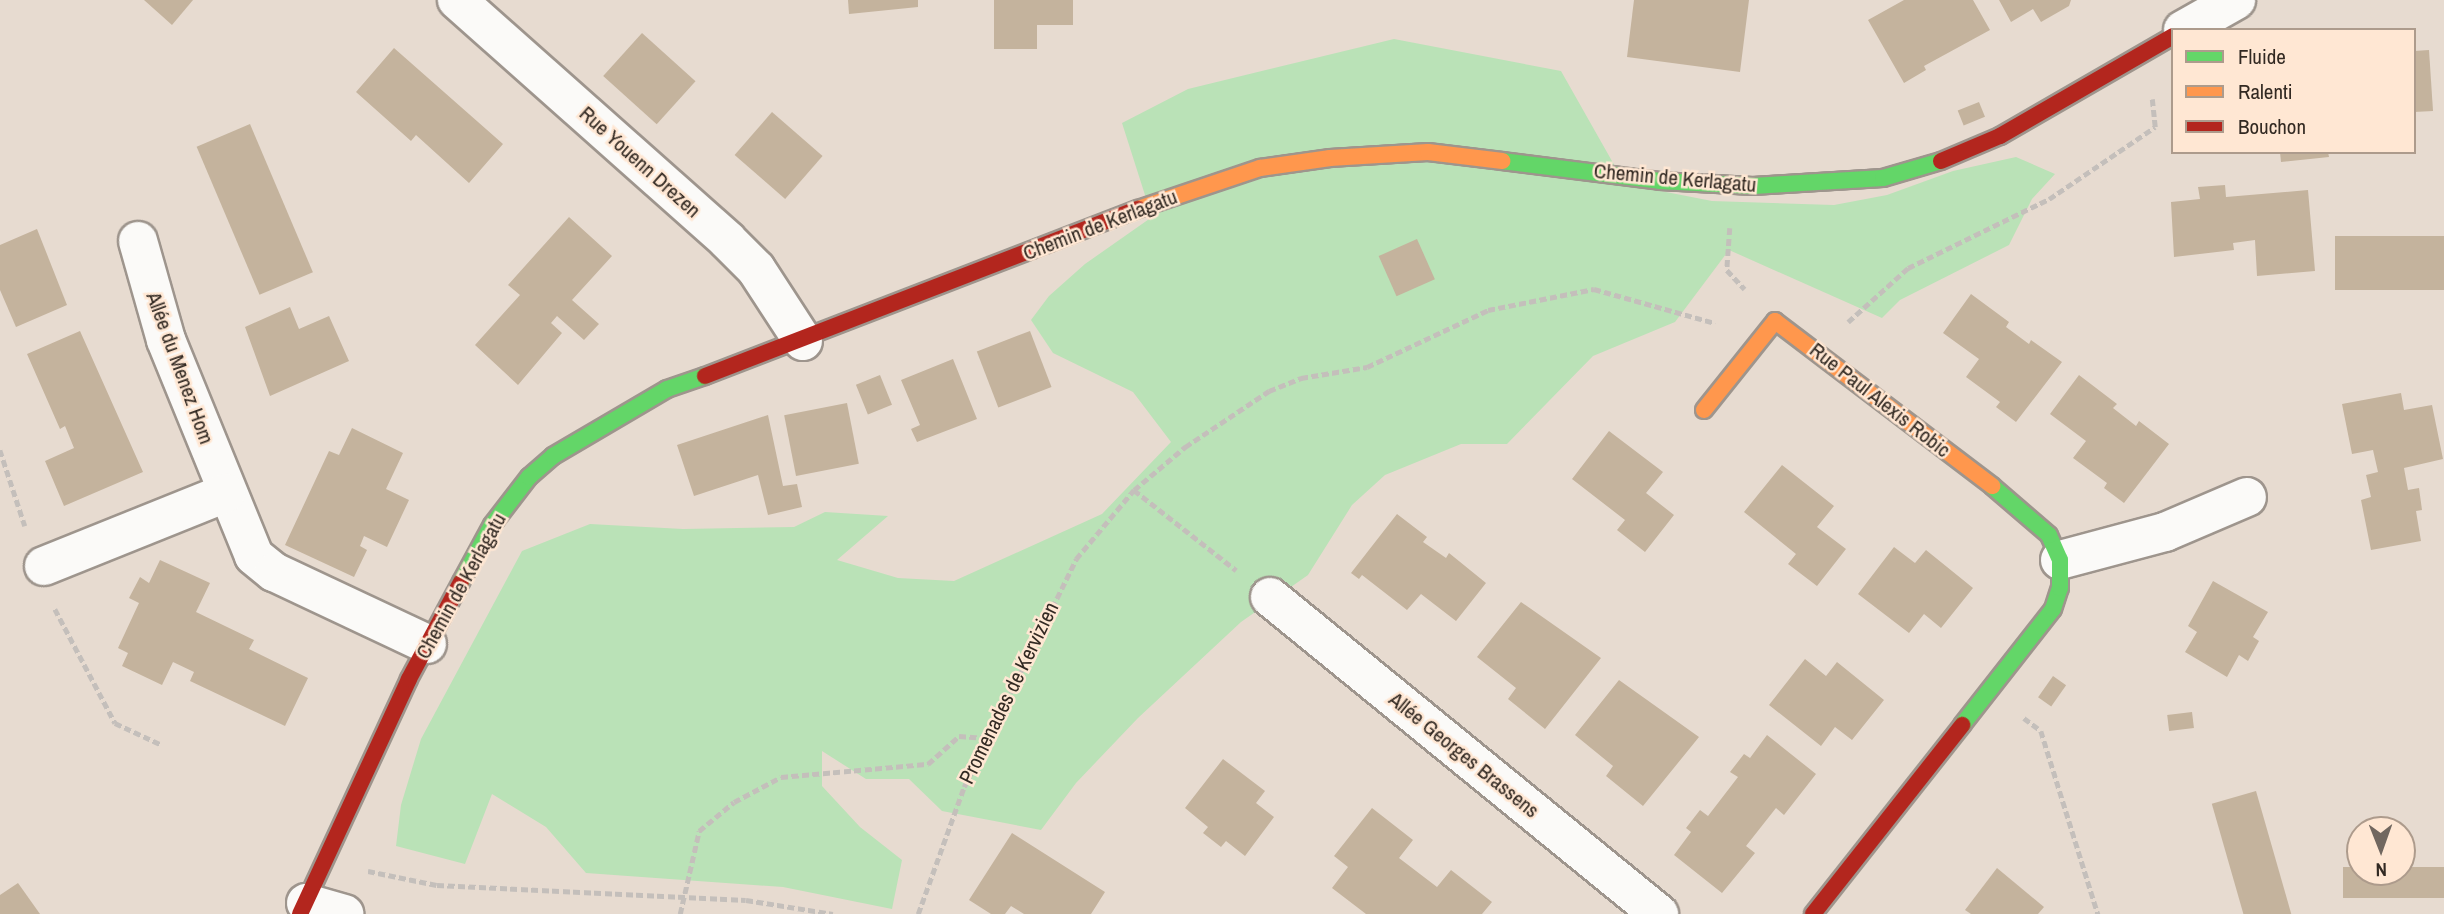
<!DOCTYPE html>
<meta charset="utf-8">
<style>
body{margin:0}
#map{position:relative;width:2444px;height:914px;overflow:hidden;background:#e7dbd0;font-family:"Archivo Narrow",sans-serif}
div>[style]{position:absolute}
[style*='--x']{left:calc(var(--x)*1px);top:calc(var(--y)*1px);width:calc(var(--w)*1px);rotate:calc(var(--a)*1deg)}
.green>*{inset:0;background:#bae2b7}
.building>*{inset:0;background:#c4b39d;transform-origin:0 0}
.path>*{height:4.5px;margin-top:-2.25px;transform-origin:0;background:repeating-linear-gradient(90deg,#c4bfbb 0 7px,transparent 0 10.5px)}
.roads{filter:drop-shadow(2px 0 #9e958d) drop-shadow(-2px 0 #9e958d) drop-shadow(0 2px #9e958d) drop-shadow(0 -2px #9e958d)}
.street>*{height:38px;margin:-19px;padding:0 19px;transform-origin:19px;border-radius:19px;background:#fbfaf8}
.fast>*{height:16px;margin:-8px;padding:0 8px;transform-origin:8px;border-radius:8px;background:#63d668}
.slow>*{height:16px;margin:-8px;padding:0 8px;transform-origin:8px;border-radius:8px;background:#ff974d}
.jam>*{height:16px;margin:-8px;padding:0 8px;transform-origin:8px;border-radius:8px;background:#b3261e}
span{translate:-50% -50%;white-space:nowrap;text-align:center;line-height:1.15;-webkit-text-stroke:5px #ffe7d3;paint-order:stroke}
.street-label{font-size:21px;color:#322922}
.legend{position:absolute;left:2171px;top:28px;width:245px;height:126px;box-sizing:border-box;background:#ffe7d3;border:2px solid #ad9b8c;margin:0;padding:9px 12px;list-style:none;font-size:21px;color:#322922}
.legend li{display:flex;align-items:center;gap:14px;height:35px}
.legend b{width:35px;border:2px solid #ad9b8c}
.north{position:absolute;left:2346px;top:816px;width:70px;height:70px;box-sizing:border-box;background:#ffe7d3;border:2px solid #ad9b8c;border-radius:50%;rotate:179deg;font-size:19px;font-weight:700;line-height:28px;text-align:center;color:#322922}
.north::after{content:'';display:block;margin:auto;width:24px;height:32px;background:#71675f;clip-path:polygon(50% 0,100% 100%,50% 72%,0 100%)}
</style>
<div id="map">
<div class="green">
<i style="clip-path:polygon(1394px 39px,1561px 71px,1625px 184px,1712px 201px,1834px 205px,1887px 195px,1953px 171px,2016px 157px,2055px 174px,2032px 199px,2009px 245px,1900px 300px,1882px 318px,1729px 250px,1675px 322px,1593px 356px,1507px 444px,1461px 444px,1385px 475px,1352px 505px,1308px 575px,1241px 622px,1138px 718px,1076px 783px,1041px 830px,942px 811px,909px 779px,866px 779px,822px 751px,822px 786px,860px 827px,902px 860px,892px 909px,783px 887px,586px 873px,546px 827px,492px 794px,465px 864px,396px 846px,401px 805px,421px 739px,522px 551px,590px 524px,683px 529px,794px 527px,825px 512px,888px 516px,837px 560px,898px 578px,954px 581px,1102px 514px,1171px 442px,1133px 392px,1053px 353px,1031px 320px,1049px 296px,1085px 264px,1152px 217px,1122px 123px,1188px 89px)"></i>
</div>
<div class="building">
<i style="clip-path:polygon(144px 0,193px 0,172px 25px)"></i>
<i style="clip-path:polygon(848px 0,918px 0,918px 7px,849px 14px)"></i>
<i style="clip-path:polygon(994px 0,1073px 0,1073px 25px,1037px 25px,1037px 49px,994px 49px)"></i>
<i style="clip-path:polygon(1634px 0,1749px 0,1740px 72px,1627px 57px)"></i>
<i style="clip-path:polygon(1904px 0,1973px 0,1990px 30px,1924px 66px,1926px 70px,1904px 83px,1868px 20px)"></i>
<i style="clip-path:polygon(1999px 0,2071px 0,2069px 6px,2041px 22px,2033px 9px,2011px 22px)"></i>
<i style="left:642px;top:33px;width:72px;height:58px;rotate:42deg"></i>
<i style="clip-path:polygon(394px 48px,503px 144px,469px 183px,416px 135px,411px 141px,356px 92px)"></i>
<i style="clip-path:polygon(2429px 50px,2433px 111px,2414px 112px,2414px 51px)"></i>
<i style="left:1979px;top:102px;width:16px;height:23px;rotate:68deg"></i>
<i style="left:772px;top:112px;width:67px;height:57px;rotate:41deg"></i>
<i style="left:250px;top:124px;width:161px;height:58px;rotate:67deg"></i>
<i style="clip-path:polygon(2280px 152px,2328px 152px,2329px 157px,2281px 162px)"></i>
<i style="clip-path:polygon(2225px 185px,2226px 197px,2308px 190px,2315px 271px,2257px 276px,2255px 240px,2233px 243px,2234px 250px,2174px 257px,2171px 202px,2200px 199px,2198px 187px)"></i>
<i style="clip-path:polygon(569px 217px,612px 256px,572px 300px,599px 324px,584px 340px,557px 316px,551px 323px,562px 333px,518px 385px,475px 345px,520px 295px,508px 285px)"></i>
<i style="clip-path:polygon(37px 229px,67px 305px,16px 327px,0 290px,0 245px)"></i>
<i style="left:2444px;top:236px;width:54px;height:109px;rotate:90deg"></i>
<i style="left:1417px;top:239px;width:44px;height:42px;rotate:66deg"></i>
<i style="clip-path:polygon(1971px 294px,2009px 322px,2006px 327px,2029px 344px,2031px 340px,2062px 362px,2016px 422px,1996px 407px,2000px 402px,1966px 377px,1979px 359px,1943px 333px)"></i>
<i style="clip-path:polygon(290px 307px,299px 329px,329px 316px,349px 361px,270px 396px,245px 327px)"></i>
<i style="clip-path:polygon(80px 331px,143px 472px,64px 506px,45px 461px,74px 448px,65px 426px,60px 429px,27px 354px)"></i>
<i style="left:1030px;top:331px;width:60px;height:57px;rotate:69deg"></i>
<i style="clip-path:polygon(953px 359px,977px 419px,917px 442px,911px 429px,920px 425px,901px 380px)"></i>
<i style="left:880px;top:375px;width:32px;height:26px;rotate:68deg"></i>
<i style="clip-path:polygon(2079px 375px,2117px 404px,2113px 408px,2136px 426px,2139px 421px,2169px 444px,2124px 503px,2104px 488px,2107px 483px,2073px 458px,2086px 441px,2050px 414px)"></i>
<i style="clip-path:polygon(2401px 393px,2404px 410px,2432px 405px,2443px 459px,2404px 468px,2408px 490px,2419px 488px,2422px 510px,2416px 511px,2421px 541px,2371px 550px,2361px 500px,2371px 497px,2366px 475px,2378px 472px,2373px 450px,2352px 454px,2342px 404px)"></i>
<i style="left:847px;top:403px;width:62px;height:64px;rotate:79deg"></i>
<i style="clip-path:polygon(768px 415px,783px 486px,797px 484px,802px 507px,768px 515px,758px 475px,694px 496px,677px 445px)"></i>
<i style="clip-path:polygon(352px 428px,403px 453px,386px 489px,409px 500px,387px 547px,364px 536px,360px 546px,367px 550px,354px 577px,285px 545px,329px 451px,339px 455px)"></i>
<i style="clip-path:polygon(1609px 431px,1663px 472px,1646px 493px,1674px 515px,1645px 552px,1617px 530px,1625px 520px,1572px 479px)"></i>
<i style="clip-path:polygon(1782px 465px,1834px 506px,1817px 527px,1846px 549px,1817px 586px,1788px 564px,1796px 554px,1744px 512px)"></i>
<i style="clip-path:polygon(1397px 514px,1427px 537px,1423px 542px,1446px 558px,1449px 553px,1486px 583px,1456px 621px,1421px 594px,1407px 610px,1362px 575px,1359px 579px,1351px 573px)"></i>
<i style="clip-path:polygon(1894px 547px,1915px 563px,1926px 550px,1973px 588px,1941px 628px,1924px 614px,1909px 633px,1858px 594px)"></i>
<i style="clip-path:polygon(160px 560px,210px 583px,196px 612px,254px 640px,249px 649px,308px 678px,285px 726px,190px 681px,194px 672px,173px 662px,162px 685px,122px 666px,128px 653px,118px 648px,139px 603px,129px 598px,140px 577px,149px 583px)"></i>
<i style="clip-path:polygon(2213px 581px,2268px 612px,2253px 637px,2259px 641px,2248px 661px,2239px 655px,2227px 677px,2185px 652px,2197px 632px,2188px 626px)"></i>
<i style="clip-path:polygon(1521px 602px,1601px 658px,1545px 729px,1508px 699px,1516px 688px,1477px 657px)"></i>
<i style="clip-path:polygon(1805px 659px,1826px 676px,1837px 662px,1884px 700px,1852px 740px,1835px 727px,1821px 746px,1769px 705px)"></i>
<i style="left:2053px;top:676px;width:16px;height:26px;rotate:35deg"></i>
<i style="clip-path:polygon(1619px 680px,1699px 737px,1643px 806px,1606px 776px,1613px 766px,1575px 735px)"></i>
<i style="left:2192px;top:712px;width:16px;height:25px;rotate:83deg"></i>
<i style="clip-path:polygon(1767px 735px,1816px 774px,1784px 815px,1776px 808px,1746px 846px,1755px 853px,1722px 893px,1674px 855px,1691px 832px,1686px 828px,1700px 810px,1708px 816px,1738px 777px,1730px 772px,1744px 754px,1750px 758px)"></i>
<i style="clip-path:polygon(1223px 759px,1265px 791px,1256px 803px,1274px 817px,1245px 856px,1226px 841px,1221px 847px,1203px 833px,1208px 827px,1185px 808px)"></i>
<i style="left:2256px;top:791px;width:128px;height:46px;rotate:74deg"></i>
<i style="clip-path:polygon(1372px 808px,1413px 840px,1399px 858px,1437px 887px,1451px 870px,1492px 902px,1482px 914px,1366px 914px,1332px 888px,1348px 867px,1334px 856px)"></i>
<i style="clip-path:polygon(1012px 833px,1105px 892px,1091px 914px,1024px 914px,1011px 906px,1005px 914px,991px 914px,969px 900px)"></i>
<i style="left:2444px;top:867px;width:31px;height:101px;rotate:90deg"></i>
<i style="clip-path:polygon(1997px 868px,2044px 907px,2038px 914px,1971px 914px,1965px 910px)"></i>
<i style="clip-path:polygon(18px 883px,40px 914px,0 914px,0 895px)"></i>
</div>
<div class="path">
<i style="--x:1730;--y:228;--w:42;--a:94.1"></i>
<i style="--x:1727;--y:270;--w:26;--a:47"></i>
<i style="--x:1848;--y:322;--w:81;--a:-42"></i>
<i style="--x:1908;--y:268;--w:157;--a:-26.1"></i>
<i style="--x:2049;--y:199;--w:128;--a:-34.2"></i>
<i style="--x:2155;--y:127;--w:28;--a:-96"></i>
<i style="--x:0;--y:450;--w:80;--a:71.8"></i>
<i style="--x:1134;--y:490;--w:130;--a:38.1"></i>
<i style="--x:55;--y:609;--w:129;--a:62.2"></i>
<i style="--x:115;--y:723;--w:52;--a:25.1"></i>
<i style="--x:2024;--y:718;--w:21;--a:37"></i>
<i style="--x:2041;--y:731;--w:192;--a:72.7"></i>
<i style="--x:368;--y:871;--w:70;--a:11.5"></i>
<i style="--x:437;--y:885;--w:309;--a:2.8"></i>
<i style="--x:746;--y:900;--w:88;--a:9.1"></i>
<i style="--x:680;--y:914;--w:85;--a:-77.1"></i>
<i style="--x:699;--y:831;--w:45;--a:-39.6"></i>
<i style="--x:734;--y:802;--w:53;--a:-28"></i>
<i style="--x:781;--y:777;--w:148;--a:-5.1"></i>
<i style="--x:928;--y:764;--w:42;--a:-42.1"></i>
<i style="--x:959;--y:736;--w:27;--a:4"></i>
<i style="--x:918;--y:914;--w:135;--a:-70.1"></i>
<i style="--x:964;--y:787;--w:254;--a:-63.8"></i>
<i style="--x:1076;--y:559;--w:90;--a:-50"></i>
<i style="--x:1134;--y:490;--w:67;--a:-40.1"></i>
<i style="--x:1185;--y:447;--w:101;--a:-33.7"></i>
<i style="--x:1269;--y:391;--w:35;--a:-22"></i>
<i style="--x:1301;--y:378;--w:67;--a:-9.5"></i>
<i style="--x:1367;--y:367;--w:134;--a:-25.2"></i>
<i style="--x:1488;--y:310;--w:108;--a:-11.2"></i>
<i style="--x:1594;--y:289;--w:126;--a:15.7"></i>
</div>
<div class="roads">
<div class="street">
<i style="--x:457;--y:0;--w:361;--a:41.6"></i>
<i style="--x:727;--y:240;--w:41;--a:45"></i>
<i style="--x:756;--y:269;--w:86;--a:56.9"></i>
<i style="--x:2183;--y:30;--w:61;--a:-29.5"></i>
<i style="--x:138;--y:241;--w:103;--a:74.2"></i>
<i style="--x:166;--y:340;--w:233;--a:67.8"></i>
<i style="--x:254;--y:556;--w:26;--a:39"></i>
<i style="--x:274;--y:572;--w:169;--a:25.2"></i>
<i style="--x:2060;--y:560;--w:109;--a:-14.9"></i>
<i style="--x:2165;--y:532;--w:89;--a:-23.1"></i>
<i style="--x:44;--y:566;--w:196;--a:-21.9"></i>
<i style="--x:1270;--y:597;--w:502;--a:39.18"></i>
<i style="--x:306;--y:903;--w:40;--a:16"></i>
</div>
<div class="fast">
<i style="--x:1502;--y:161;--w:159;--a:7.2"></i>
<i style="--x:1660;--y:181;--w:93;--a:3.1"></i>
<i style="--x:1753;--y:186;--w:130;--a:-3.5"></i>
<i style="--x:1883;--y:178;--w:60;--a:-16.3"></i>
<i style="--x:461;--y:582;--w:65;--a:-61.5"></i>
<i style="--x:492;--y:525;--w:61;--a:-52.4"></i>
<i style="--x:529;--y:477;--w:32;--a:-41"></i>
<i style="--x:553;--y:456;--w:132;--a:-30.4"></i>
<i style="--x:667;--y:389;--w:40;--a:-18.9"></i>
<i style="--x:1962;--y:725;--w:147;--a:-51.9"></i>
<i style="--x:2053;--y:609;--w:22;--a:-72"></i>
<i style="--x:2060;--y:588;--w:28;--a:-90"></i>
<i style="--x:2060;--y:560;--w:27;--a:-114"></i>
<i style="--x:2049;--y:535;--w:75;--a:-139.3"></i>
</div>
<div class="slow">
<i style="--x:1138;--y:209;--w:129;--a:-18.6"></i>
<i style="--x:1260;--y:168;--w:71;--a:-8.1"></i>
<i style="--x:1330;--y:158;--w:98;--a:-3.5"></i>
<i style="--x:1428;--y:152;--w:75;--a:6.9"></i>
<i style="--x:1704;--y:410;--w:114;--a:-51.4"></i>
<i style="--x:1775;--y:321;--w:273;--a:37.2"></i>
</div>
<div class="jam">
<i style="--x:1941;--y:161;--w:64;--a:-23"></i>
<i style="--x:2000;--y:136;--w:200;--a:-30"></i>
<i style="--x:705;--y:376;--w:464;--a:-21.1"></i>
<i style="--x:300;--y:914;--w:259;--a:-65.1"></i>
<i style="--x:409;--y:679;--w:110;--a:-61.8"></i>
<i style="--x:1813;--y:914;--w:241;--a:-51.7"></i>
</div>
</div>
<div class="street-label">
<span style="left:640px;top:162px;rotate:42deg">Rue Youenn Drezen</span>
<span style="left:1675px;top:178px;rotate:5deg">Chemin de Kerlagatu</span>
<span style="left:1100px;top:225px;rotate:-21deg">Chemin de Kerlagatu</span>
<span style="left:180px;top:368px;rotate:70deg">Allée du Menez Hom</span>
<span style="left:1880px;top:400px;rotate:38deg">Rue Paul Alexis Robic</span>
<span style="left:461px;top:586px;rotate:-61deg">Chemin de Kerlagatu</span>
<span style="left:1009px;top:693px;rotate:-64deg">Promenades de Kervizien</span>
<span style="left:1464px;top:755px;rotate:39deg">Allée Georges Brassens</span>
</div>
<ul class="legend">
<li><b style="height:9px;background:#63d668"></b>Fluide</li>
<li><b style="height:9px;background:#ff974d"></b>Ralenti</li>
<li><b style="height:9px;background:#b3261e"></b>Bouchon</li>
</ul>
<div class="north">N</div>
</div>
